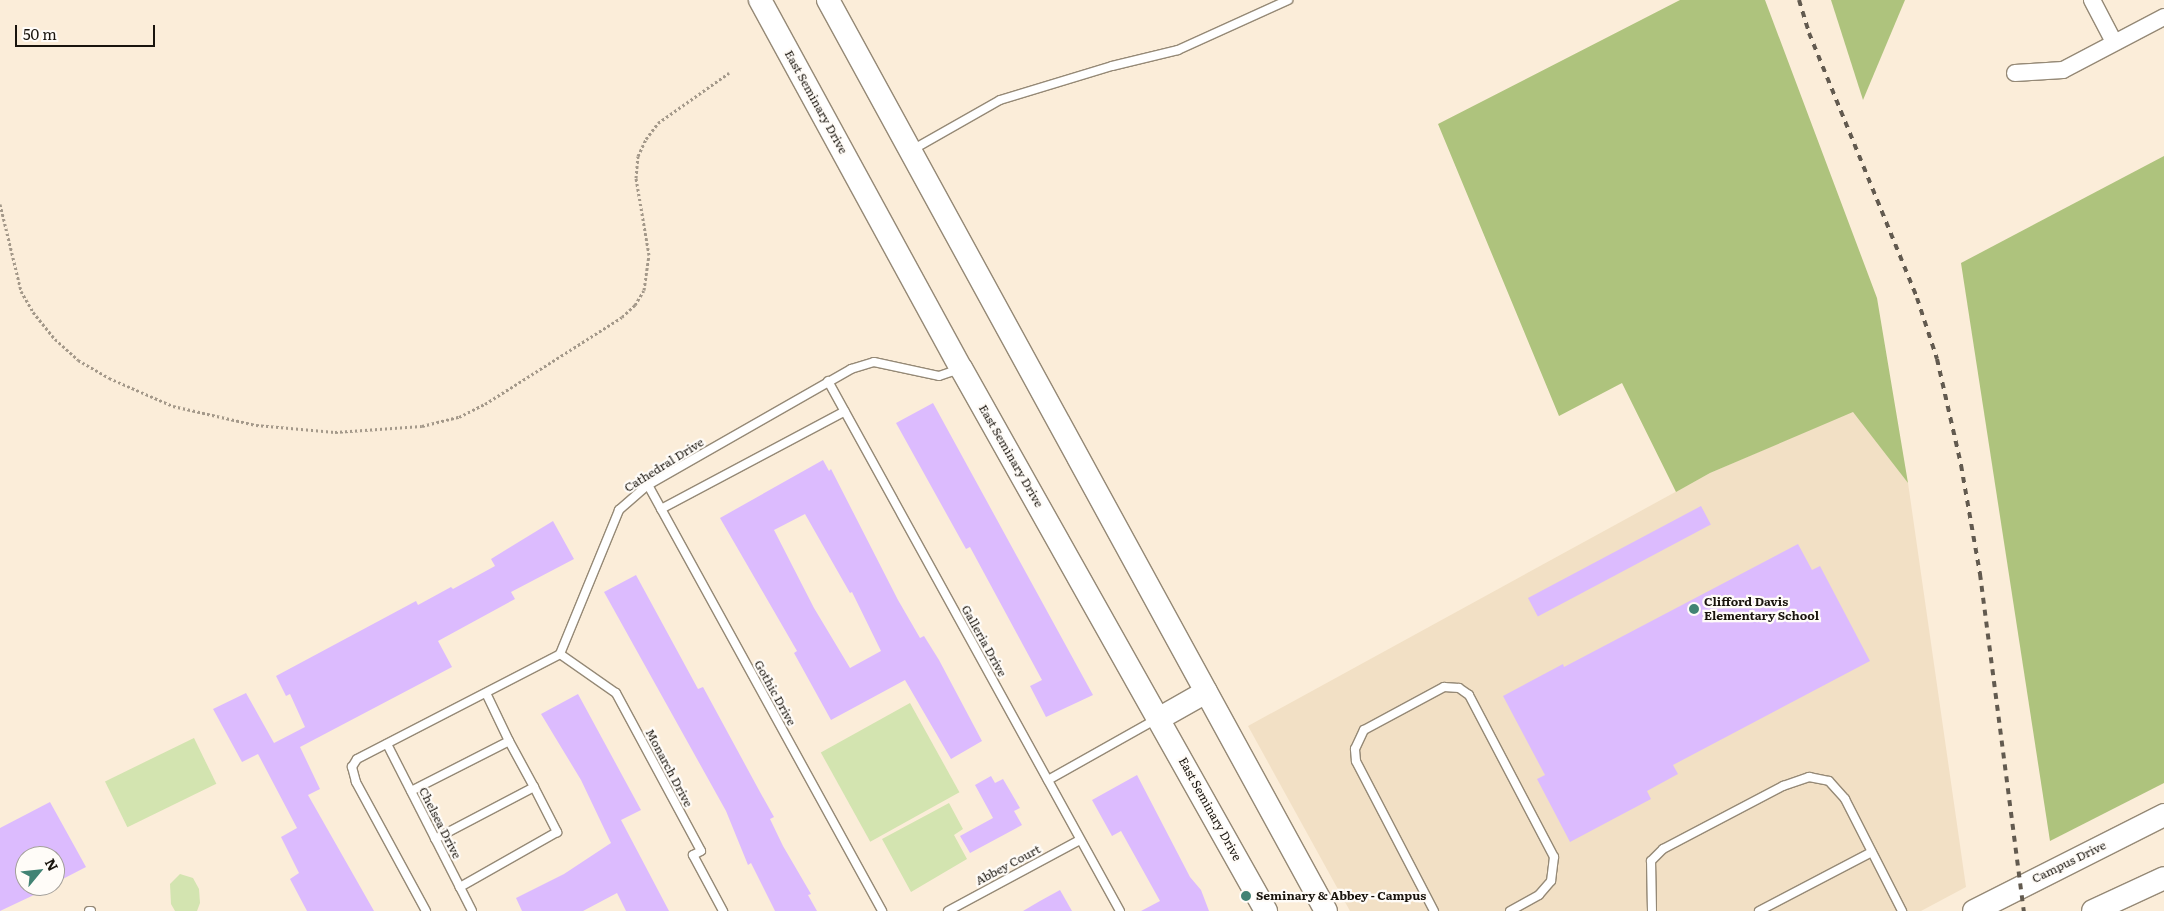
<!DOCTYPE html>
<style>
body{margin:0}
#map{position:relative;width:2164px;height:911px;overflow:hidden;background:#fbedd9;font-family:Literata,serif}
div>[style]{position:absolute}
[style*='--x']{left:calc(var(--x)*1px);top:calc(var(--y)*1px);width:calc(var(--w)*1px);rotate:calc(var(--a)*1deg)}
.built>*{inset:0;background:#f2e0c5}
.green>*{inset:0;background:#d3e4b0;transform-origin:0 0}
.forest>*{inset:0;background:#aec37d}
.building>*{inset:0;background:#dcbbfe;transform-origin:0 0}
.path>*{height:3px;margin-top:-1.5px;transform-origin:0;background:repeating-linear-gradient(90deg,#a4998a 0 2.5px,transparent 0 5px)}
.roads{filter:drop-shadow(1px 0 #958976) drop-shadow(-1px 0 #958976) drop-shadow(0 1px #958976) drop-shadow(0 -1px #958976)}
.service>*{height:8px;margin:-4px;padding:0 4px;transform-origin:4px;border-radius:4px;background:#fff}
.minor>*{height:16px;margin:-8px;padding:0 8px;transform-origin:8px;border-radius:8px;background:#fff}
.secondary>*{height:22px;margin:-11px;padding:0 11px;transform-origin:11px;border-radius:11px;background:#fff}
.rail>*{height:4px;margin-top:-2px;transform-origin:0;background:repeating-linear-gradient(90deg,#625a4f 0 6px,transparent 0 12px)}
.dots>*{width:14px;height:14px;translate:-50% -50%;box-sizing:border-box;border:2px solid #fffcf8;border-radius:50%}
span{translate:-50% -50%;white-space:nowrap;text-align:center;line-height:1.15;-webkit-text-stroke:4.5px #fffcf8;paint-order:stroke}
.street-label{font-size:12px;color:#19140d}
.poi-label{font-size:12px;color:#19140d;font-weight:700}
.left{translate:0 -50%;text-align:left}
.north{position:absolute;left:15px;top:846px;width:50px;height:50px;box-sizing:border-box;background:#fffcf8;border:1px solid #a39f9a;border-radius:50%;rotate:62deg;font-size:14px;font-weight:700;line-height:20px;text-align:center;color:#19140d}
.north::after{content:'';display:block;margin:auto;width:18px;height:22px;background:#428374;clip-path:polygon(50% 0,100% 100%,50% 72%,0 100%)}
.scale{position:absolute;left:15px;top:25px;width:140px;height:22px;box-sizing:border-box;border:2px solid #19140d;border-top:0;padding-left:6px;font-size:15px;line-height:18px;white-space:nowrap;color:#19140d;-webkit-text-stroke:4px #fffcf8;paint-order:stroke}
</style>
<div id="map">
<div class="built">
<i style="clip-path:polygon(1853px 411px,1908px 483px,1966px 887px,1921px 911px,1350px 911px,1248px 726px,1710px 473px)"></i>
</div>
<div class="green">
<i style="left:910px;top:703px;width:102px;height:102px;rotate:61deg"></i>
<i style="left:194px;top:738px;width:51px;height:99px;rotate:64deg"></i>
<i style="clip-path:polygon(949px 803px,963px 829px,954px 835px,967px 859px,911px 892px,882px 839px)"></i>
<i style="clip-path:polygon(180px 874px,193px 878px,199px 889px,200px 903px,197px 911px,175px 911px,171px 904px,170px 884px)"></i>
</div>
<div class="forest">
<i style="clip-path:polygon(1680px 0,1765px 0,1877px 298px,1908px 483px,1853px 412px,1710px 473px,1676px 492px,1622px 383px,1559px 416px,1438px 124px)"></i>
<i style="clip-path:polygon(1831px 0,1905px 0,1863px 100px)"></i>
<i style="clip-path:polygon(2164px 156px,2164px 783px,2050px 841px,1961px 263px)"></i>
</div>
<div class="building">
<i style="clip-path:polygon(933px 403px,1093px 695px,1046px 717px,1030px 686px,1042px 680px,970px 547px,966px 549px,896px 423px)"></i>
<i style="clip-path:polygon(evenodd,823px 460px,829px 471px,831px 469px,898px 600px,920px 638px,924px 636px,939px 660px,982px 741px,951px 759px,905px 680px,831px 720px,794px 653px,797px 651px,720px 518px,823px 460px,805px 514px,850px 593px,852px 592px,881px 651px,850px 668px,814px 608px,774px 530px,805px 514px)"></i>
<i style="left:1701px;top:506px;width:21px;height:196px;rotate:62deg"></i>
<i style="clip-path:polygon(553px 521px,574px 559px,511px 592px,515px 599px,438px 641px,452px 667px,300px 747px,320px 789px,308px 795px,374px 911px,307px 911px,290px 879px,299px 873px,281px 837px,297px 828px,258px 754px,242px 762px,213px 709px,246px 693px,274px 743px,305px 727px,290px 694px,286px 696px,276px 676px,416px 601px,418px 605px,451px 587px,453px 589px,495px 566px,491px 559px)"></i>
<i style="clip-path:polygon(1798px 544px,1812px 570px,1820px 566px,1870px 661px,1673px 765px,1678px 774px,1647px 791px,1651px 799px,1570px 842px,1537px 779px,1545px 775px,1503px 696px,1563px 664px,1564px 667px)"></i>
<i style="clip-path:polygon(636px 575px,698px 689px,703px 687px,760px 792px,774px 817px,770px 819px,783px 846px,811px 894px,808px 895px,817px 911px,775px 911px,751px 863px,748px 865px,726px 811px,604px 592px)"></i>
<i style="clip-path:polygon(578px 694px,641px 810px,621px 820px,669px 911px,626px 911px,617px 893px,583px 911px,522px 911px,516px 898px,564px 874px,611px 843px,581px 780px,541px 714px)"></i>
<i style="clip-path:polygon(1137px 775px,1190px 877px,1201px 890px,1209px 911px,1141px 911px,1160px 901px,1121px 831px,1112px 836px,1092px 800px)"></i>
<i style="clip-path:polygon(991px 776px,995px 783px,1003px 779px,1020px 808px,1014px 811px,1022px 825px,970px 853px,960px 836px,993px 818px,975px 785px)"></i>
<i style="clip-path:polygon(50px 802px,86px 867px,55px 883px,55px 856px,25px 856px,25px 886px,53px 886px,0 911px,0 828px)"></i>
<i style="clip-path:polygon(1060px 890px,1072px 911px,1023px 911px,1040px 901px)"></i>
</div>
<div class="path">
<i style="--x:0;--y:204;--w:89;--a:76.4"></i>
<i style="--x:21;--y:291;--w:24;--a:60"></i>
<i style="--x:33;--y:312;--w:35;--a:51"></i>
<i style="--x:55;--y:339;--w:31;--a:42"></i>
<i style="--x:78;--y:360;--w:36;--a:30"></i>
<i style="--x:109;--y:378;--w:70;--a:23.6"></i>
<i style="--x:173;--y:406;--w:85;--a:12.9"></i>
<i style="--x:256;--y:425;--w:79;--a:5.1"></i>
<i style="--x:335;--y:432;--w:87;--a:-3.9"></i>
<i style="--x:422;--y:426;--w:38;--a:-14"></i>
<i style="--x:459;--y:417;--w:29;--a:-27"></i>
<i style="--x:485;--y:404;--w:162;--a:-32.4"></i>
<i style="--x:622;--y:317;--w:18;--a:-43"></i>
<i style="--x:635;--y:305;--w:17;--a:-59"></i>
<i style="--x:644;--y:290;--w:35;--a:-82"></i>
<i style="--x:649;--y:255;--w:78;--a:-99.6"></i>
<i style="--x:636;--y:178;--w:22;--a:-85"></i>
<i style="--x:638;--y:156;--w:19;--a:-65"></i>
<i style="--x:646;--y:139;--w:20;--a:-53"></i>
<i style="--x:658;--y:123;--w:87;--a:-35.2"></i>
</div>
<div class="roads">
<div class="service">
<i style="--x:912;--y:150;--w:101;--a:-29.6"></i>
<i style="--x:1000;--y:100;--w:117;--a:-16.9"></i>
<i style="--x:1112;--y:66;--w:68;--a:-13.6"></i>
<i style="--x:1178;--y:50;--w:121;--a:-24.4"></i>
<i style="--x:828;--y:381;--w:605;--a:61.15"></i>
<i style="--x:648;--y:485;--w:486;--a:61.2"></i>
<i style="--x:661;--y:509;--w:208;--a:-28"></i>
<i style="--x:560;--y:654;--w:68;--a:34.9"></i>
<i style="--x:616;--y:693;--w:179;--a:61.7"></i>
<i style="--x:701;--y:851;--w:9;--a:153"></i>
<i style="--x:693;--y:855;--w:64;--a:61.8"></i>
<i style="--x:486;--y:693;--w:53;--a:64.4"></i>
<i style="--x:387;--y:744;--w:187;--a:63"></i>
<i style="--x:1048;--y:780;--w:123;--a:-29.3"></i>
<i style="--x:411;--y:791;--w:110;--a:-27"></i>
<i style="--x:509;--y:741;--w:52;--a:61.5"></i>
<i style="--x:534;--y:787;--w:51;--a:62.9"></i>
<i style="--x:557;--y:832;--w:112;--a:150.4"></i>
<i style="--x:435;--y:839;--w:112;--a:-27.7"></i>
<i style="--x:89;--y:911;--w:2;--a:0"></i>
<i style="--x:426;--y:911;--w:147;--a:-118.5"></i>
<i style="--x:356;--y:782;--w:16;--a:-105"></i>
<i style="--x:352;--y:767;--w:9;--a:-58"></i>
<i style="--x:357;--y:759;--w:229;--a:-27.3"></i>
<i style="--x:560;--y:654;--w:156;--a:-67.7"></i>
<i style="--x:619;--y:510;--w:38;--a:-41"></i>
<i style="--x:648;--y:485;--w:234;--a:-29.7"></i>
<i style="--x:851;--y:369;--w:24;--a:-17"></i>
<i style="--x:874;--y:362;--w:66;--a:12.2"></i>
<i style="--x:939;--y:376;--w:21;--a:-19"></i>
<i style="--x:948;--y:911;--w:150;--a:-28.3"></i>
<i style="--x:1434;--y:911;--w:169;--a:-117.5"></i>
<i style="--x:1356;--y:761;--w:12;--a:-95"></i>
<i style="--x:1355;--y:749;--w:21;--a:-65"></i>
<i style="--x:1364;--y:730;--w:91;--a:-28.3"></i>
<i style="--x:1444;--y:687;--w:15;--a:4"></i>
<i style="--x:1459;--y:688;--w:12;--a:35"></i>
<i style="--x:1469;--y:695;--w:183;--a:62.3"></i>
<i style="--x:1554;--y:857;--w:24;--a:97"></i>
<i style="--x:1551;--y:881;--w:18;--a:131"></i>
<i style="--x:1539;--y:895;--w:33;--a:151"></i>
<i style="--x:1652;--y:911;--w:50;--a:-91.1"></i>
<i style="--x:1651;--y:861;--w:17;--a:-45"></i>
<i style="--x:1663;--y:849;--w:136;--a:-27.7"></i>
<i style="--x:1783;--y:786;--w:28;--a:-19"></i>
<i style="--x:1809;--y:777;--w:20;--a:11"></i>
<i style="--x:1829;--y:781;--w:24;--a:48"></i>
<i style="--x:1845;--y:799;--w:126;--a:63"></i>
<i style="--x:1759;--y:911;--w:127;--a:-27.6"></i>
</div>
<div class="minor">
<i style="--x:2092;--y:0;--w:47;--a:62.4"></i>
<i style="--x:2015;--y:73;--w:48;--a:-3.6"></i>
<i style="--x:2063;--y:70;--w:114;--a:-27.7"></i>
</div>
<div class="secondary">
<i style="--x:760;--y:0;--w:419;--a:61.4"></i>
<i style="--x:961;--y:368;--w:623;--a:60.68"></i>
<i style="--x:828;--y:0;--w:1038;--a:61.34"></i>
<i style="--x:1160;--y:718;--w:53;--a:-29.5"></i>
<i style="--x:1974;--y:911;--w:213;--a:-26.8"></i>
<i style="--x:2093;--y:911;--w:78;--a:-24.9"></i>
</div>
</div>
<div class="rail">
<i style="--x:1799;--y:0;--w:34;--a:73"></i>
<i style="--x:1809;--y:33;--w:286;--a:67.8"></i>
<i style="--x:1917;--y:298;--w:64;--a:71.8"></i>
<i style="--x:1937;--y:359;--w:109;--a:77.2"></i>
<i style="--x:1961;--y:465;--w:111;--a:80.1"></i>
<i style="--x:1980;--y:574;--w:340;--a:82.6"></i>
</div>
<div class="dots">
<i style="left:1694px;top:609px;background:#428374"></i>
<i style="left:1246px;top:896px;background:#428374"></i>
</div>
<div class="street-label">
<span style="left:816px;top:102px;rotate:61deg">East Seminary Drive</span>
<span style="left:1011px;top:456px;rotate:60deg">East Seminary Drive</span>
<span style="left:664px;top:465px;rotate:-32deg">Cathedral Drive</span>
<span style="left:984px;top:641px;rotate:61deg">Galleria Drive</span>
<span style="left:775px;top:693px;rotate:61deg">Gothic Drive</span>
<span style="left:669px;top:768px;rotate:62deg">Monarch Drive</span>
<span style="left:1210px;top:809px;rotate:61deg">East Seminary Drive</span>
<span style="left:440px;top:823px;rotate:63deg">Chelsea Drive</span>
<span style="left:2069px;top:862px;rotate:-26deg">Campus Drive</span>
<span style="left:1008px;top:865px;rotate:-28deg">Abbey Court</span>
</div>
<div class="poi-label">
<span class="left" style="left:1704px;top:609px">Clifford Davis<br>Elementary School</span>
<span class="left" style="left:1256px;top:896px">Seminary &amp; Abbey - Campus</span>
</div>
<div class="north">N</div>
<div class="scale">50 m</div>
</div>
